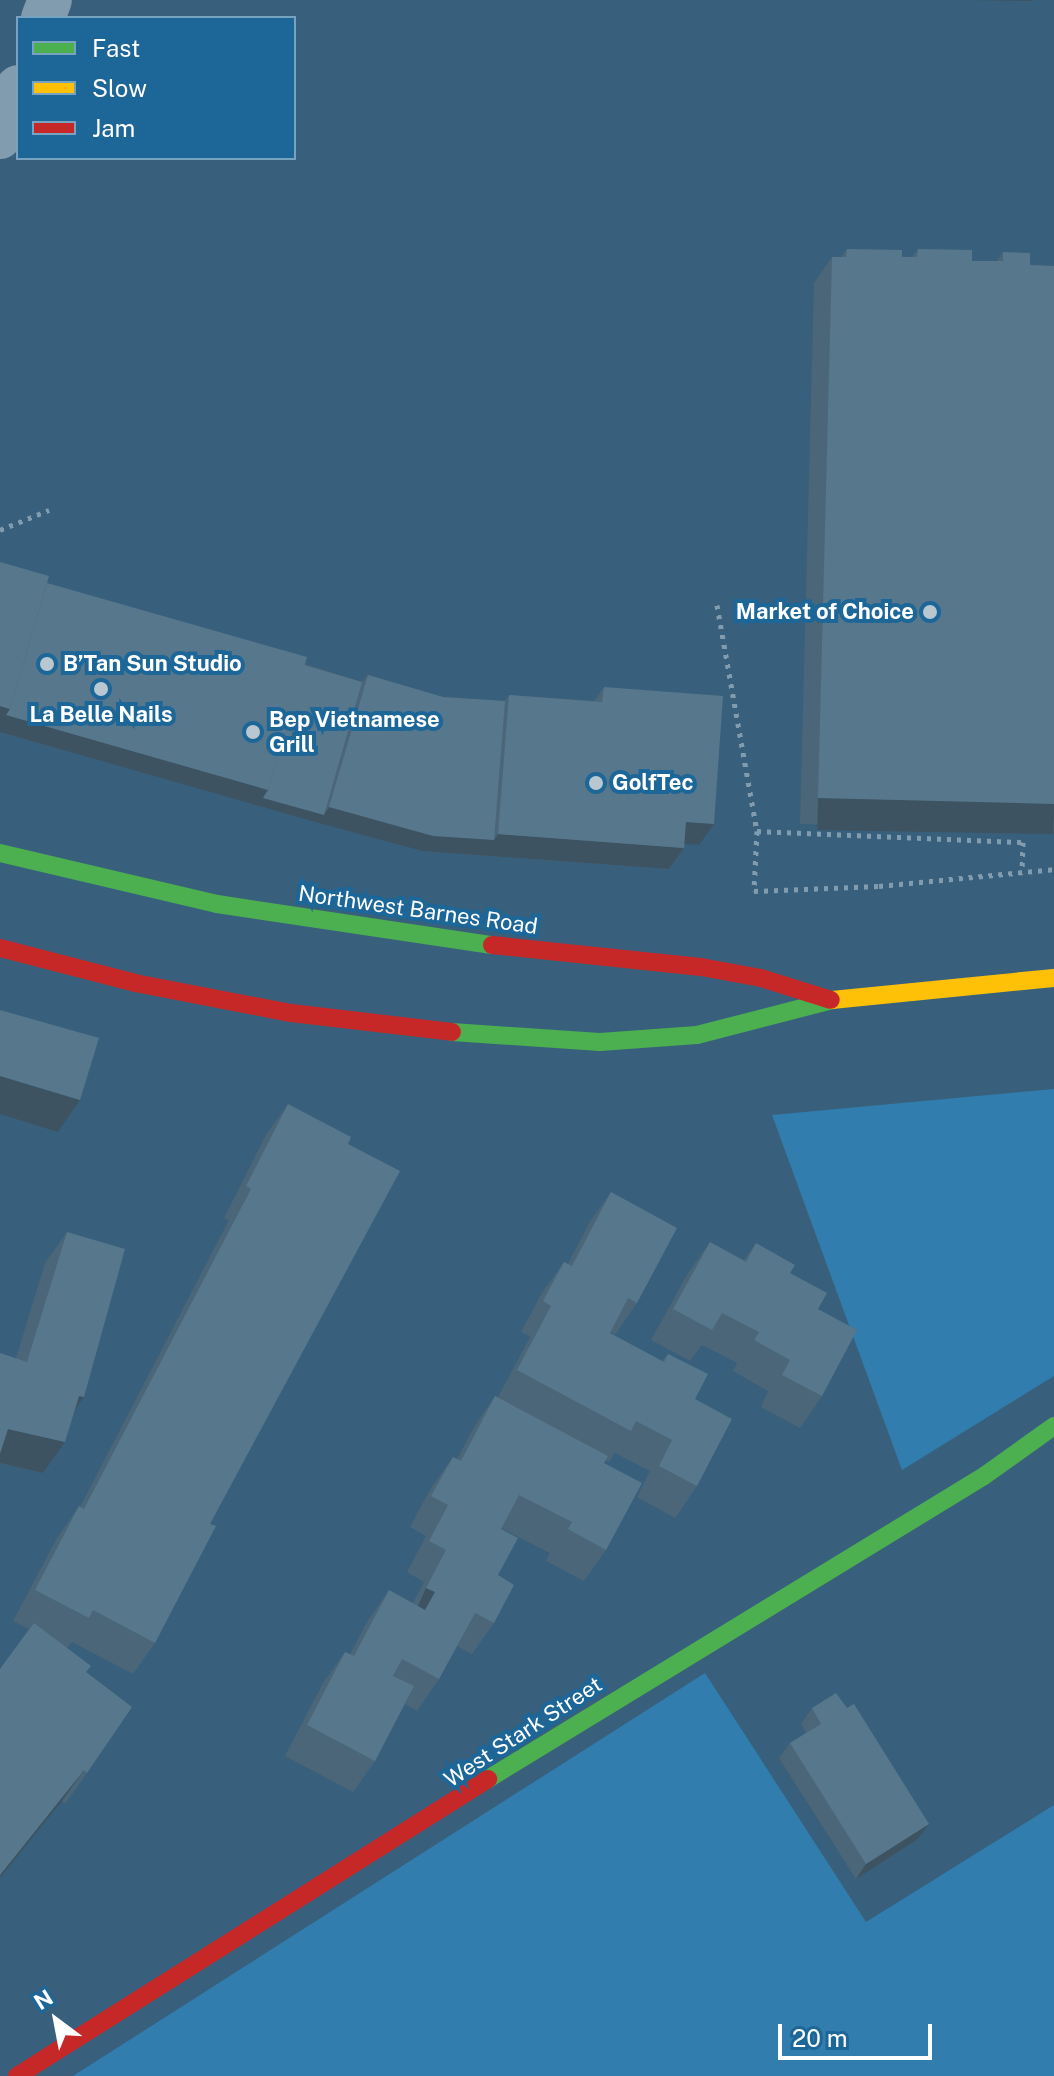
<!DOCTYPE html>
<meta charset="utf-8">
<style>
body{margin:0}
#map{position:relative;width:1054px;height:2076px;overflow:hidden;background:#38607c;font-family:"Public Sans",sans-serif}
div>[style]{position:absolute}
[style*='--x']{left:calc(var(--x)*1px);top:calc(var(--y)*1px);width:calc(var(--w)*1px);rotate:calc(var(--a)*1deg)}
.green>*{inset:0;background:#317dad}
.path>*{height:5px;margin-top:-2.5px;transform-origin:0;background:repeating-linear-gradient(90deg,#829caf 0 4px,transparent 0 10px)}
.street>*{height:44px;margin:-22px;padding:0 22px;transform-origin:22px;border-radius:22px;background:#829caf}
.fast>*{height:18px;margin:-9px;padding:0 9px;transform-origin:9px;border-radius:9px;background:#4caf50}
.slow>*{height:18px;margin:-9px;padding:0 9px;transform-origin:9px;border-radius:9px;background:#ffc107}
.jam>*{height:18px;margin:-9px;padding:0 9px;transform-origin:9px;border-radius:9px;background:#c62828}
.wall>*{inset:0;background:#4b6678}
.shaded-wall>*{inset:0;background:#3d5362;transform-origin:0 0}
.building>*{inset:0;background:#57778c}
.dots>*{width:22px;height:22px;translate:-50% -50%;box-sizing:border-box;border:4px solid #1c6698;border-radius:50%}
span{translate:-50% -50%;white-space:nowrap;text-align:center;line-height:1.15;-webkit-text-stroke:8px #1c6698;paint-order:stroke}
.poi-label{font-size:22px;color:#fff;font-weight:700}
.right{translate:-100% -50%;text-align:right}
.left{translate:0 -50%;text-align:left}
.street-label{font-size:22px;color:#fff}
.legend{position:absolute;left:16px;top:16px;width:280px;height:144px;box-sizing:border-box;background:#1c6698;border:2px solid #77a3c1;margin:0;padding:10px 14px;list-style:none;font-size:24px;color:#fff}
.legend li{display:flex;align-items:center;gap:16px;height:40px}
.legend b{width:40px;border:2px solid #77a3c1}
.north{position:absolute;left:16px;top:1980px;width:80px;height:80px;-webkit-text-stroke:6px #1c6698;paint-order:stroke;rotate:328deg;font-size:22px;font-weight:700;line-height:32px;text-align:center;color:#fff}
.north::after{content:'';display:block;margin:auto;width:28px;height:36px;background:#fff;clip-path:polygon(50% 0,100% 100%,50% 72%,0 100%)}
.scale{position:absolute;left:778px;top:2024px;width:154px;height:36px;box-sizing:border-box;border:4px solid #fff;border-top:0;padding-left:10px;font-size:24px;line-height:28px;white-space:nowrap;color:#fff;-webkit-text-stroke:6px #1c6698;paint-order:stroke}
</style>
<div id="map">
<div class="green">
<i style="clip-path:polygon(1054px 1089px,1054px 1376px,902px 1470px,772px 1115px)"></i>
<i style="clip-path:polygon(705px 1673px,866px 1922px,1054px 1805px,1054px 2076px,73px 2076px)"></i>
</div>
<div class="path">
<i style="--x:0;--y:530;--w:53;--a:-22.2"></i>
<i style="--x:717;--y:605;--w:230;--a:80"></i>
<i style="--x:757;--y:831;--w:60;--a:92.9"></i>
<i style="--x:754;--y:891;--w:125;--a:-2.3"></i>
<i style="--x:879;--y:886;--w:176;--a:-5.5"></i>
<i style="--x:757;--y:831;--w:266;--a:2.4"></i>
<i style="--x:1023;--y:842;--w:30;--a:92"></i>
</div>
<div class="street">
<i style="--x:43;--y:18;--w:19;--a:-69"></i>
<i style="--x:0;--y:137;--w:53;--a:-70.2"></i>
</div>
<div class="fast">
<i style="--x:0;--y:853;--w:223;--a:13.2"></i>
<i style="--x:217;--y:904;--w:278;--a:8.5"></i>
<i style="--x:452;--y:1032;--w:148;--a:3.9"></i>
<i style="--x:600;--y:1042;--w:97;--a:-4.1"></i>
<i style="--x:697;--y:1035;--w:139;--a:-14.5"></i>
<i style="--x:488;--y:1779;--w:581;--a:-31.42"></i>
<i style="--x:984;--y:1476;--w:86;--a:-35.5"></i>
</div>
<div class="slow">
<i style="--x:832;--y:1000;--w:223;--a:-5.7"></i>
</div>
<div class="jam">
<i style="--x:492;--y:945;--w:210;--a:6"></i>
<i style="--x:701;--y:967;--w:61;--a:10.4"></i>
<i style="--x:761;--y:978;--w:73;--a:17.4"></i>
<i style="--x:0;--y:948;--w:139;--a:14.5"></i>
<i style="--x:135;--y:983;--w:159;--a:10.9"></i>
<i style="--x:291;--y:1013;--w:162;--a:6.7"></i>
<i style="--x:17;--y:2076;--w:557;--a:-32.23"></i>
</div>
<div class="wall">
<i style="clip-path:polygon(847px 249px,902px 257px,912px 257px,918px 249px,972px 261px,997px 261px,1003px 252px,1030px 265px,1054px 266px,1054px 831px,800px 824px,814px 283px,832px 257px,841px 257px)"></i>
<i style="clip-path:polygon(0 562px,47px 583px,362px 682px,368px 675px,443px 697px,505px 701px,509px 695px,594px 701px,604px 687px,699px 845px,685px 844px,684px 848px,669px 869px,422px 851px,0 732px)"></i>
<i style="clip-path:polygon(288px 1104px,210px 1524px,155px 1643px,133px 1674px,72px 1642px,67px 1648px,86px 1672px,87px 1773px,65px 1804px,62px 1801px,0 1878px,0 1669px,29px 1629px,13px 1621px,57px 1538px,79px 1506px,80px 1507px,229px 1220px,224px 1218px,266px 1135px)"></i>
<i style="clip-path:polygon(611px 1192px,637px 1303px,615px 1335px,611px 1332px,610px 1333px,662px 1361px,668px 1354px,695px 1399px,697px 1486px,675px 1518px,637px 1497px,650px 1471px,615px 1453px,609px 1462px,605px 1460px,604px 1463px,606px 1550px,584px 1581px,546px 1561px,550px 1553px,501px 1528px,494px 1623px,472px 1654px,457px 1646px,439px 1679px,417px 1711px,405px 1704px,375px 1761px,353px 1792px,285px 1756px,323px 1683px,345px 1652px,350px 1654px,367px 1622px,389px 1590px,413px 1603px,424px 1582px,407px 1572px,426px 1536px,410px 1527px,431px 1488px,453px 1457px,457px 1459px,474px 1427px,495px 1396px,498px 1397px,530px 1337px,521px 1332px,542px 1293px,564px 1262px,568px 1264px,589px 1223px)"></i>
<i style="clip-path:polygon(67px 1232px,84px 1397px,74px 1412px,43px 1473px,0 1463px,0 1353px,16px 1358px,45px 1263px)"></i>
<i style="clip-path:polygon(710px 1242px,744px 1260px,756px 1243px,790px 1273px,818px 1309px,822px 1396px,800px 1428px,761px 1407px,768px 1391px,733px 1371px,737px 1363px,702px 1345px,690px 1361px,651px 1340px,688px 1273px)"></i>
<i style="clip-path:polygon(812px 1708px,929px 1824px,918px 1839px,856px 1879px,779px 1758px,790px 1743px,806px 1733px,801px 1724px)"></i>
</div>
<div class="shaded-wall">
<i style="clip-path:polygon(965px 0,1032px 0,1031px 1px)"></i>
<i style="clip-path:polygon(0 706px,268px 790px,324px 815px,329px 807px,494px 840px,498px 834px,684px 848px,669px 869px,422px 851px,319px 823px,0 732px)"></i>
<i style="left:818px;top:798px;width:236px;height:32px;rotate:1deg"></i>
<i style="clip-path:polygon(686px 822px,714px 824px,699px 845px,671px 843px)"></i>
<i style="clip-path:polygon(0 1076px,80px 1100px,58px 1132px,0 1114px)"></i>
<i style="clip-path:polygon(79px 1396px,84px 1397px,62px 1429px)"></i>
<i style="clip-path:polygon(8px 1429px,65px 1442px,43px 1473px,0 1463px,0 1440px)"></i>
<i style="left:426px;top:1588px;width:10px;height:38px;rotate:24deg"></i>
<i style="clip-path:polygon(84px 1770px,62px 1801px,0 1878px,0 1875px)"></i>
<i style="clip-path:polygon(929px 1824px,918px 1839px,856px 1879px,866px 1864px)"></i>
</div>
<div class="building">
<i style="clip-path:polygon(847px 249px,902px 250px,902px 257px,917px 257px,918px 249px,972px 250px,972px 261px,1003px 261px,1003px 252px,1030px 253px,1030px 265px,1054px 266px,1054px 804px,818px 798px,832px 257px,846px 257px)"></i>
<i style="clip-path:polygon(0 562px,49px 576px,10px 709px,0 706px)"></i>
<i style="clip-path:polygon(47px 583px,307px 657px,268px 790px,6px 715px,10px 709px)"></i>
<i style="clip-path:polygon(304px 665px,362px 682px,324px 815px,263px 798px,268px 790px)"></i>
<i style="clip-path:polygon(368px 675px,443px 697px,505px 701px,494px 840px,433px 836px,329px 807px)"></i>
<i style="clip-path:polygon(604px 687px,723px 696px,714px 824px,686px 822px,684px 848px,498px 834px,509px 695px,602px 702px)"></i>
<i style="clip-path:polygon(0 1010px,99px 1038px,80px 1100px,0 1076px)"></i>
<i style="clip-path:polygon(288px 1104px,351px 1137px,348px 1144px,400px 1171px,210px 1524px,216px 1526px,155px 1643px,93px 1610px,89px 1618px,35px 1590px,79px 1506px,84px 1509px,251px 1189px,246px 1186px)"></i>
<i style="clip-path:polygon(611px 1192px,677px 1228px,637px 1303px,628px 1298px,610px 1333px,664px 1362px,668px 1354px,708px 1374px,695px 1399px,732px 1419px,697px 1486px,659px 1466px,672px 1440px,636px 1421px,631px 1431px,517px 1370px,551px 1306px,543px 1301px,564px 1262px,572px 1266px)"></i>
<i style="clip-path:polygon(67px 1232px,125px 1249px,84px 1397px,79px 1396px,65px 1442px,8px 1429px,0 1454px,0 1353px,27px 1362px)"></i>
<i style="clip-path:polygon(710px 1242px,746px 1262px,756px 1243px,795px 1265px,790px 1273px,827px 1293px,818px 1309px,857px 1330px,822px 1396px,782px 1375px,790px 1360px,754px 1340px,759px 1332px,722px 1313px,712px 1330px,673px 1309px)"></i>
<i style="clip-path:polygon(495px 1396px,608px 1456px,604px 1463px,642px 1483px,606px 1550px,568px 1529px,572px 1522px,519px 1495px,501px 1529px,518px 1538px,498px 1575px,514px 1585px,494px 1623px,475px 1613px,439px 1679px,402px 1659px,393px 1676px,414px 1686px,375px 1761px,307px 1725px,345px 1652px,354px 1656px,389px 1590px,425px 1610px,435px 1592px,426px 1588px,446px 1550px,429px 1541px,448px 1505px,431px 1496px,453px 1457px,461px 1461px)"></i>
<i style="clip-path:polygon(34px 1623px,91px 1666px,86px 1672px,132px 1707px,87px 1773px,84px 1770px,0 1875px,0 1669px)"></i>
<i style="clip-path:polygon(836px 1693px,847px 1708px,854px 1704px,929px 1824px,866px 1864px,790px 1743px,821px 1724px,812px 1708px)"></i>
</div>
<div class="dots">
<i style="left:930px;top:612px;background:#b9c7d1"></i>
<i style="left:47px;top:664px;background:#b9c7d1"></i>
<i style="left:101px;top:689px;background:#b9c7d1"></i>
<i style="left:253px;top:732px;background:#b9c7d1"></i>
<i style="left:596px;top:783px;background:#b9c7d1"></i>
</div>
<div class="poi-label">
<span class="right" style="left:914px;top:612px">Market of Choice</span>
<span class="left" style="left:63px;top:664px">B’Tan Sun Studio</span>
<span style="left:101px;top:715px">La Belle Nails</span>
<span class="left" style="left:269px;top:732px">Bep Vietnamese<br>Grill</span>
<span class="left" style="left:612px;top:783px">GolfTec</span>
</div>
<div class="street-label">
<span style="left:418px;top:910px;rotate:8deg">Northwest Barnes Road</span>
<span style="left:523px;top:1732px;rotate:-33deg">West Stark Street</span>
</div>
<ul class="legend">
<li><b style="height:10px;background:#4caf50"></b>Fast</li>
<li><b style="height:10px;background:#ffc107"></b>Slow</li>
<li><b style="height:10px;background:#c62828"></b>Jam</li>
</ul>
<div class="north">N</div>
<div class="scale">20 m</div>
</div>
